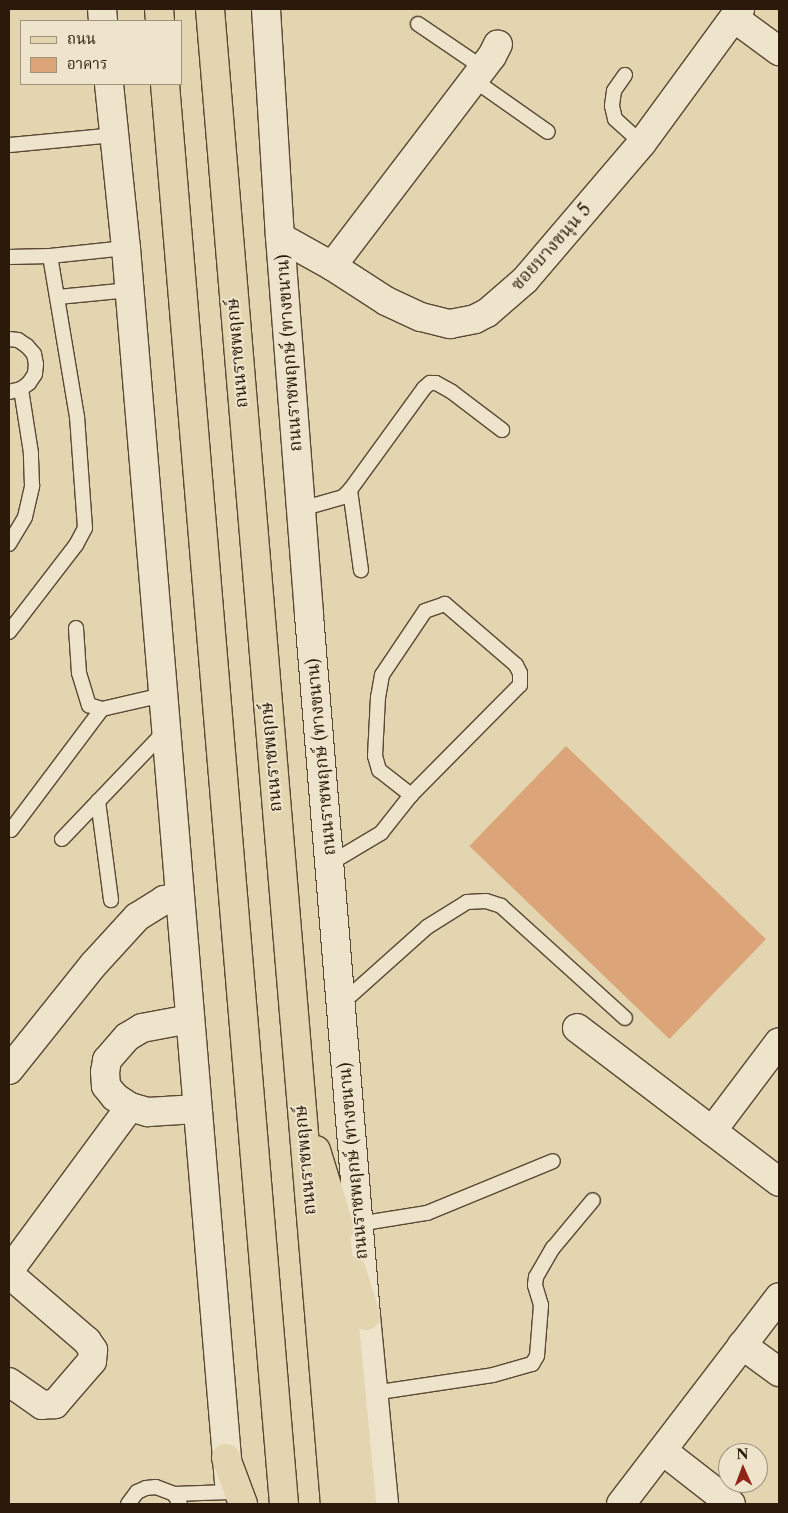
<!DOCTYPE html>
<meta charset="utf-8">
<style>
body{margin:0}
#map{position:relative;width:788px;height:1513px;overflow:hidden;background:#e3d5af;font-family:"Libre Caslon Text","Noto Serif Thai",serif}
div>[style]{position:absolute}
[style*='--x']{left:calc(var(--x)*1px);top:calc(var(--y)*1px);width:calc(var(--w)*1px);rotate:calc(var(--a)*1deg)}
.building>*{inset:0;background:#dba479;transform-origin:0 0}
.roads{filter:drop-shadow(1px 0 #594833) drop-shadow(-1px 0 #594833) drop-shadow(0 1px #594833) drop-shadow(0 -1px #594833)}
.service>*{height:14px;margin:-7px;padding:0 7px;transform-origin:7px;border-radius:7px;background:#ede4cb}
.minor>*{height:28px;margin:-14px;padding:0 14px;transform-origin:14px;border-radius:14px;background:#ede4cb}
.tertiary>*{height:28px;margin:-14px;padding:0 14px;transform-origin:14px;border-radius:14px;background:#ede4cb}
.secondary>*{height:28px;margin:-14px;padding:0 14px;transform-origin:14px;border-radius:14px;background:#ede4cb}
.primary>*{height:28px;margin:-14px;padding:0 14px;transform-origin:14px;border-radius:14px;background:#e3d5af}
span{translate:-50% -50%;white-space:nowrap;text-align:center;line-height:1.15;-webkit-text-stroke:4px #ede4cb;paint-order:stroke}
.street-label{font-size:18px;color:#2b190a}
.frame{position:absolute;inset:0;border:10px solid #2b190a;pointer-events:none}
.legend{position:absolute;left:20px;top:20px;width:162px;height:65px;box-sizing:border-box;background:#ede4cb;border:1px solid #9f937e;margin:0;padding:6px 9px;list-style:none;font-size:15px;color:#2b190a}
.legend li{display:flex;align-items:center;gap:10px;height:25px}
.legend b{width:25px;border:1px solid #9f937e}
.north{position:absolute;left:718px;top:1443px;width:50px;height:50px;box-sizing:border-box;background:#ede4cb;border:1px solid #9f937e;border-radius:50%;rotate:358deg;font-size:14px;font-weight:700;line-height:20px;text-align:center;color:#2b190a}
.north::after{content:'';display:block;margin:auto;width:18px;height:22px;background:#8f2418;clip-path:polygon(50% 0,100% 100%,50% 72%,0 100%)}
</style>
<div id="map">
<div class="building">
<i style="left:566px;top:746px;width:278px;height:139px;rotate:44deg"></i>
</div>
<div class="roads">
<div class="service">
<i style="--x:418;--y:24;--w:78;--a:34.1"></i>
<i style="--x:625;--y:75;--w:19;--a:125"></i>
<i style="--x:614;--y:91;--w:15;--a:98"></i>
<i style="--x:612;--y:106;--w:13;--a:77"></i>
<i style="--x:615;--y:119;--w:36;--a:42"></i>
<i style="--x:474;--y:80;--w:90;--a:35.1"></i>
<i style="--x:9;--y:145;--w:106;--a:-5.4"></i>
<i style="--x:9;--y:257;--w:41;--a:-1.4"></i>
<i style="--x:50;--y:256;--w:76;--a:-6"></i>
<i style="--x:58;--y:297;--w:72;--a:-5.6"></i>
<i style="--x:9;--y:339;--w:9;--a:6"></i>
<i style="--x:18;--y:340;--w:11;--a:34"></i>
<i style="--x:27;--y:346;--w:11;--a:49"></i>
<i style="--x:34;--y:354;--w:10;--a:79"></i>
<i style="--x:36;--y:364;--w:10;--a:96"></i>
<i style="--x:35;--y:374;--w:11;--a:124"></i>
<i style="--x:29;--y:383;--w:10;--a:143"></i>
<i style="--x:21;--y:389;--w:12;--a:166"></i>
<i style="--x:350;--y:490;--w:81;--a:82.2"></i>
<i style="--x:301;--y:509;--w:44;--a:-15.9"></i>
<i style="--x:343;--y:497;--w:10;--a:-45"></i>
<i style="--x:350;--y:490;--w:126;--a:-54"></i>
<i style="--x:424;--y:388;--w:8;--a:-40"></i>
<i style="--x:430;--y:383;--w:6;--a:0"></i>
<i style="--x:436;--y:383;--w:18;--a:29"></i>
<i style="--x:452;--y:392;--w:63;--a:37.2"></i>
<i style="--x:9;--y:544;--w:31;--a:-59"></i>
<i style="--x:25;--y:517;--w:32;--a:-77"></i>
<i style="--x:32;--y:486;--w:33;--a:-92"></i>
<i style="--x:31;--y:453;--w:65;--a:-98.9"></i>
<i style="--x:76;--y:628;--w:45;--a:86.2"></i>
<i style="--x:79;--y:673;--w:34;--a:73"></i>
<i style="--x:89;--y:705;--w:14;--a:17"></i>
<i style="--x:102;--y:709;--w:63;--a:-12.9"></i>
<i style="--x:9;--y:632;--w:110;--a:-52.4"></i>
<i style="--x:76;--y:545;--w:19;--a:-62"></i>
<i style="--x:85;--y:528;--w:111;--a:-94.1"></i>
<i style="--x:77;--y:417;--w:163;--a:-99.5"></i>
<i style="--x:98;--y:801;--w:100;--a:82.5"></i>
<i style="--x:11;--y:830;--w:151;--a:-53.1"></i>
<i style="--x:62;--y:839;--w:151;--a:-46.3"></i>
<i style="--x:329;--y:864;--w:61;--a:-30.8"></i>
<i style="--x:381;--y:833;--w:48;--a:-51.7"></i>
<i style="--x:411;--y:795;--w:155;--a:-45.3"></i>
<i style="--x:520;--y:685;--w:12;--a:-90"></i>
<i style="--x:520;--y:673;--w:9;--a:-117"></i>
<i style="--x:516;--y:665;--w:94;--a:-139.3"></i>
<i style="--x:445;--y:604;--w:21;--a:161"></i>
<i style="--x:425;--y:611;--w:77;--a:123.9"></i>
<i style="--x:382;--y:675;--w:22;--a:100"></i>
<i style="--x:378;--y:697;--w:59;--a:92.9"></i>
<i style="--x:375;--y:756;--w:15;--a:74"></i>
<i style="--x:379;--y:770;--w:41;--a:38"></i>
<i style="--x:341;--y:1004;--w:115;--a:-41.8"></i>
<i style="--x:427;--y:927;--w:47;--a:-32"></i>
<i style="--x:467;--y:902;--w:19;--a:-3"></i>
<i style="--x:486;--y:901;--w:16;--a:18"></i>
<i style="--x:501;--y:906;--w:167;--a:42.1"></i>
<i style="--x:358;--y:1224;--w:70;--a:-9.1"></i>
<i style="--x:427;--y:1213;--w:136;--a:-22.4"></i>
<i style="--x:373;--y:1393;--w:121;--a:-8.5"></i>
<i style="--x:493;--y:1375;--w:41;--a:-15.8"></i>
<i style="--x:532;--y:1364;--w:9;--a:-58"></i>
<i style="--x:537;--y:1356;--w:51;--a:-85.5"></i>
<i style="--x:541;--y:1305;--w:21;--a:-107"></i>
<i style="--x:535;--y:1285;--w:8;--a:-83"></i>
<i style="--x:536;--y:1277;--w:34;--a:-60"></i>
<i style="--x:553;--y:1248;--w:62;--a:-50.2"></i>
<i style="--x:174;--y:1494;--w:55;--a:-2.1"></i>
<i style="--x:128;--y:1504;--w:15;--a:-53"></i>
<i style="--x:137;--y:1492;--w:10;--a:-24"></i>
<i style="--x:146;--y:1488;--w:10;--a:-6"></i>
<i style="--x:156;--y:1487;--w:19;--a:21"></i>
<i style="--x:174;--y:1494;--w:12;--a:59"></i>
</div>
<div class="minor">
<i style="--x:332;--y:266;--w:264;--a:-52.7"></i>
<i style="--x:492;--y:56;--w:13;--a:-63"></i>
<i style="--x:190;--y:1019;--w:49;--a:169.4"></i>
<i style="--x:142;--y:1028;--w:17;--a:149"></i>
<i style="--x:127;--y:1037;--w:30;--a:131"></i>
<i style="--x:107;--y:1060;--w:12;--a:99"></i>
<i style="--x:105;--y:1072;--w:14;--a:86"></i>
<i style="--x:106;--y:1086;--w:14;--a:51"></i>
<i style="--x:115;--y:1097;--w:18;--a:34"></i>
<i style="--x:130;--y:1107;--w:19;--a:16"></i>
<i style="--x:148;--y:1112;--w:49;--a:-3.5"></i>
<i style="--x:577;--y:1028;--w:254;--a:37.3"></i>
<i style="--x:9;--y:1070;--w:136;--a:-51.3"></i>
<i style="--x:94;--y:964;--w:64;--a:-47.5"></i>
<i style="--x:137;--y:917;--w:32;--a:-32"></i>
<i style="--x:164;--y:900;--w:16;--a:-11"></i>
<i style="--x:712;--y:1131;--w:111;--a:-53"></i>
<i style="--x:9;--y:1271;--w:204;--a:-53.6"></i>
<i style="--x:9;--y:1274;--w:103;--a:40.7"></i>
<i style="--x:87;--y:1341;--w:11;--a:56"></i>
<i style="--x:93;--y:1350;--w:11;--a:95"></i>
<i style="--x:92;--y:1361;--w:57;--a:130.7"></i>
<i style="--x:55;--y:1404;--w:13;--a:176"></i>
<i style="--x:42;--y:1405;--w:40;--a:-145.1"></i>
<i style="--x:742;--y:1345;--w:46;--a:36.1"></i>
<i style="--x:663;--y:1451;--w:86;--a:37.9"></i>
<i style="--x:621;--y:1504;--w:260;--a:-52.6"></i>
</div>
<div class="tertiary">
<i style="--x:734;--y:18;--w:56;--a:36.3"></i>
<i style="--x:280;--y:237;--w:60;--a:29.1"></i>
<i style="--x:332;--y:266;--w:64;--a:32.9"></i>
<i style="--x:386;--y:301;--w:38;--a:25"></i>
<i style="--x:421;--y:317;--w:30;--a:14"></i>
<i style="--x:450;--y:324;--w:25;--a:-11"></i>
<i style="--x:475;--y:319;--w:13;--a:-27"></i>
<i style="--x:487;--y:313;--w:50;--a:-41"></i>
<i style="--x:525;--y:280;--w:180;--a:-49.5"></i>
<i style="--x:642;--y:143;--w:166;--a:-53.8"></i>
</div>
<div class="secondary">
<i style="--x:102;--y:9;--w:12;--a:85"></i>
<i style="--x:266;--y:9;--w:228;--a:86.5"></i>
<i style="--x:280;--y:237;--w:379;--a:85.6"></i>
<i style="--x:309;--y:615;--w:703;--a:85.35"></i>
<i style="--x:366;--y:1316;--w:189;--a:84.5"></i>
<i style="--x:109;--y:84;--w:165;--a:84.1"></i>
<i style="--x:126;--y:248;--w:1239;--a:85.23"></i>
</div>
<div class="primary">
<i style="--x:159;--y:9;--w:12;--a:85"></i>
<i style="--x:210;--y:9;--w:1500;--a:85.22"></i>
<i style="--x:165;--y:84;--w:1425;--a:85.21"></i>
<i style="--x:316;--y:1150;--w:82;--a:72.9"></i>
<i style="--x:334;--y:1211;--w:294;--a:84.5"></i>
<i style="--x:352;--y:1270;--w:48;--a:73.1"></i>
<i style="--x:226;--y:1458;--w:49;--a:69.7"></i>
</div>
</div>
<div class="street-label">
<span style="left:551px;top:247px;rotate:-48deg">ซอยบางขนุน 5</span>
<span style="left:237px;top:353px;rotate:-95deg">ถนนราชพฤกษ์</span>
<span style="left:289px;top:353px;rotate:-94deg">ถนนราชพฤกษ์ (ทางขนาน)</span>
<span style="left:271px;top:757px;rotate:-95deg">ถนนราชพฤกษ์</span>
<span style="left:321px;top:757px;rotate:-95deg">ถนนราชพฤกษ์ (ทางขนาน)</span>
<span style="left:305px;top:1160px;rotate:-95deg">ถนนราชพฤกษ์</span>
<span style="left:353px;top:1161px;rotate:-95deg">ถนนราชพฤกษ์ (ทางขนาน)</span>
</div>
<div class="frame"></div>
<ul class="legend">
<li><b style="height:6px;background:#e3d5af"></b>ถนน</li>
<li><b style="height:14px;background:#dba479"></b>อาคาร</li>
</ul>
<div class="north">N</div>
</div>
